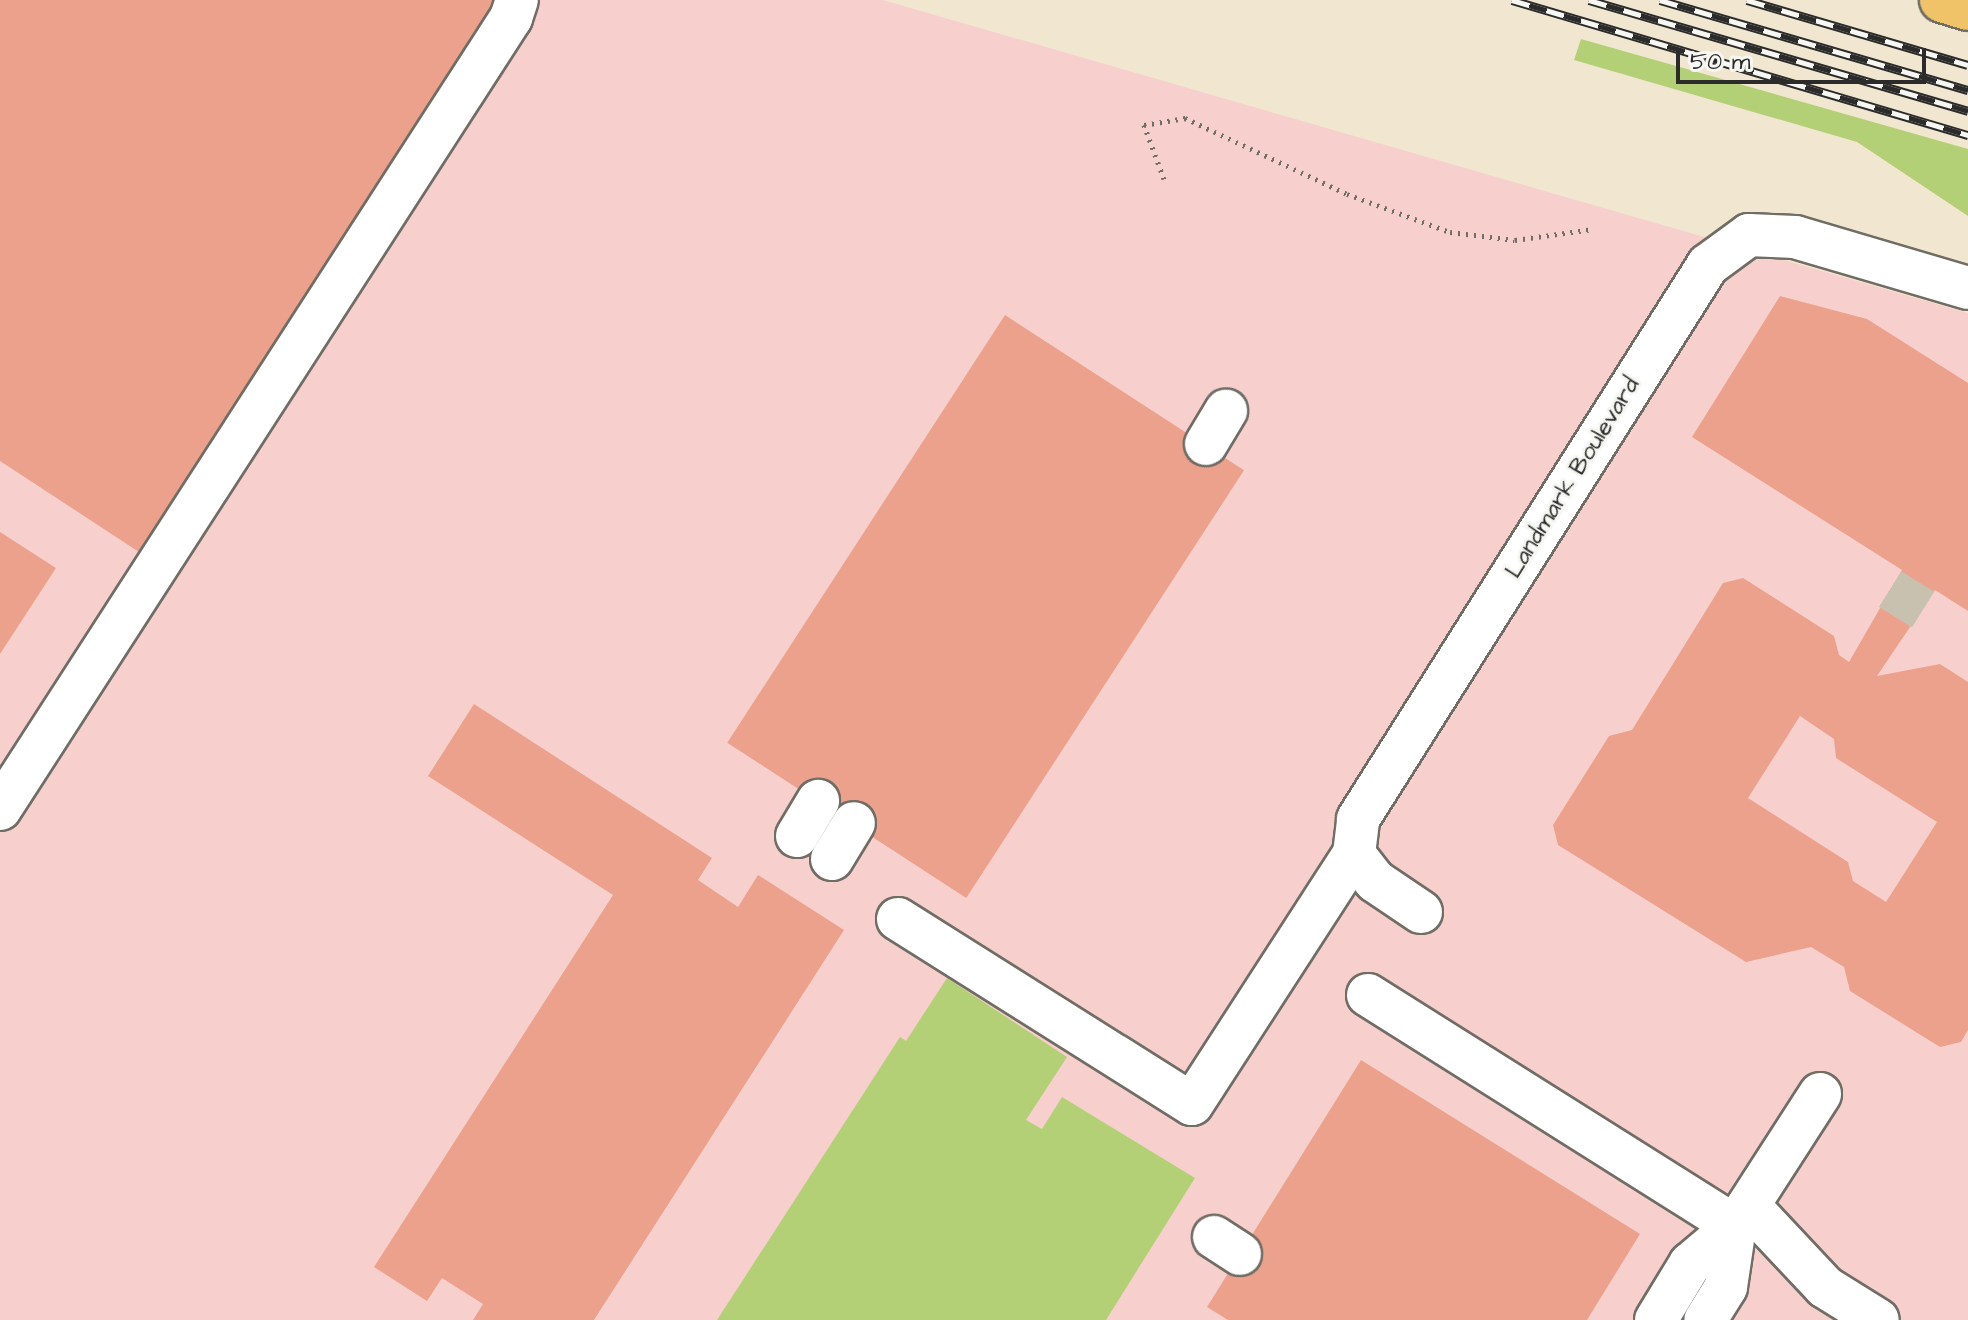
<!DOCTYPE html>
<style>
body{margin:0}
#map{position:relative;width:1968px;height:1320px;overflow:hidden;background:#f1e7d0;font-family:"Architects Daughter",sans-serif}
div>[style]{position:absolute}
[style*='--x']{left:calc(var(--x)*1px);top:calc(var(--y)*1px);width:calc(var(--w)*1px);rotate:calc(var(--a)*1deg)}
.built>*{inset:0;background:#f7d0cd}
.green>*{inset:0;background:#b4d076}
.building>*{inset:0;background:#eca18c;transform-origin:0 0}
.minor-tunnel>*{height:42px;margin-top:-21px;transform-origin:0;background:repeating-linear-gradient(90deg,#c9c1af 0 42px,transparent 0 63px)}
.path>*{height:5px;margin-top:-2.5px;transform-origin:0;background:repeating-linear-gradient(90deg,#706d65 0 2px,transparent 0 8px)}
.roads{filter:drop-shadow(2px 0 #706d65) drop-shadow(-2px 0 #706d65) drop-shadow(0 2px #706d65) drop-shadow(0 -2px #706d65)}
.minor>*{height:42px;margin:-21px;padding:0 21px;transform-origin:21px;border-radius:21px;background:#fff}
.major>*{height:44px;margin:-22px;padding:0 22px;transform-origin:22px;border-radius:22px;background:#f1c369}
.rail>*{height:9px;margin-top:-4.5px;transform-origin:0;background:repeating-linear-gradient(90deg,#f6f6f2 0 18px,#2b2b2b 0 36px);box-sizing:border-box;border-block:2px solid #2b2b2b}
span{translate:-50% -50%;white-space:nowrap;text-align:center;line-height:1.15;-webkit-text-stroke:6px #f6f6f2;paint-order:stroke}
.street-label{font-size:24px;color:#2b2b2b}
.scale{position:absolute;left:1676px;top:48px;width:250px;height:36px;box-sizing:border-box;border:4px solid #2b2b2b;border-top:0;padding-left:10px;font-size:24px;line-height:28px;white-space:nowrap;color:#2b2b2b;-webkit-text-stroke:6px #f6f6f2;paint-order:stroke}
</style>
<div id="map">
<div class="built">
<i style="clip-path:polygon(0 0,883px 0,1968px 313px,1968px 1320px,0 1320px)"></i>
</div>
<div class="green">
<i style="clip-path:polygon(1581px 39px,1968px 149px,1968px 216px,1857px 142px,1574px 60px)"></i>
<i style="clip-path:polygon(947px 978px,1067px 1057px,1026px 1120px,1042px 1129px,1062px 1097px,1195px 1178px,1106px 1320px,717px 1320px,900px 1037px,906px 1041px)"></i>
</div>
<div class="building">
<i style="clip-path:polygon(0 0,501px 0,139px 552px,0 461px)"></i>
<i style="clip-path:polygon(evenodd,1780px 296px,1867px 319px,1968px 383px,1968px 611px,1935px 590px,1877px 676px,1940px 664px,1968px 682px,1968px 1030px,1961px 1042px,1940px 1047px,1850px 991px,1844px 967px,1811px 947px,1746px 962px,1558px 845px,1553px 825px,1609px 736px,1632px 730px,1723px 583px,1743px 578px,1834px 636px,1839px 655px,1849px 662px,1902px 570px,1692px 437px,1780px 296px,1800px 716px,1834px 739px,1836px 758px,1937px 822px,1886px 902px,1853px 881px,1848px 862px,1748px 798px,1800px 716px)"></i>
<i style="left:1005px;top:315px;width:285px;height:510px;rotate:33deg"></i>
<i style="clip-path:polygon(0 532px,56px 568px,0 654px)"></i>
<i style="clip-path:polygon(474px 704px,712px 858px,698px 880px,738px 907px,758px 875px,844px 930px,594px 1320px,473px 1320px,483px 1304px,442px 1278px,427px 1301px,374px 1267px,613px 895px,428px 776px)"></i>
<i style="clip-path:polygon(1361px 1060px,1640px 1234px,1587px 1320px,1228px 1320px,1207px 1307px)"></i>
</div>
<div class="minor-tunnel">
<i style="--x:1890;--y:589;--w:39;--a:32"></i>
</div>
<div class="path">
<i style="--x:1164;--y:179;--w:58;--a:-110.3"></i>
<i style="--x:1144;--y:125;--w:42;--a:-9.7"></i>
<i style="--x:1185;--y:118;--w:179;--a:25.1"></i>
<i style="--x:1347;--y:194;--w:110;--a:20.3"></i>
<i style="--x:1450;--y:232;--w:65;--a:7"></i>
<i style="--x:1515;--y:240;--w:79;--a:-8"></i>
</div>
<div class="roads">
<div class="minor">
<i style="--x:1206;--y:444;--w:39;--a:-59"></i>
<i style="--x:0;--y:809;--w:942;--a:-57.14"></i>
<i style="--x:511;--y:18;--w:19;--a:-72"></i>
<i style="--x:797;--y:836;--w:41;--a:-59"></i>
<i style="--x:832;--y:859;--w:42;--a:-58.6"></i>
<i style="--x:1421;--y:912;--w:55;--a:-146"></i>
<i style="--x:1375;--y:881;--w:34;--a:-128"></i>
<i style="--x:1354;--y:854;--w:35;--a:-83"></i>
<i style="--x:1358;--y:819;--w:655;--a:-57.72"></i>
<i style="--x:1708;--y:265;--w:51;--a:-36.2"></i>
<i style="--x:1749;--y:235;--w:46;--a:2.5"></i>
<i style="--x:1795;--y:237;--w:180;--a:16.4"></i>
<i style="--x:898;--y:919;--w:347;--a:32.2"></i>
<i style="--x:1192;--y:1104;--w:298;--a:-57.1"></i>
<i style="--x:1368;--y:995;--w:434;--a:32.2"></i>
<i style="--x:1735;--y:1226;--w:157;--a:-57.2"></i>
<i style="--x:1749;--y:1206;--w:111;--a:46.8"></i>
<i style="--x:1825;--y:1287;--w:62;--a:31.9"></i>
<i style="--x:1214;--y:1237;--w:31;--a:33"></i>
<i style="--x:1656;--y:1320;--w:66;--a:-58.7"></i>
<i style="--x:1690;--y:1264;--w:59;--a:-40.2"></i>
<i style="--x:1735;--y:1226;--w:62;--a:98.4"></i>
<i style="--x:1726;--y:1287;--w:39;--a:122"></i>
</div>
<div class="major">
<i style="--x:1942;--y:0;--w:27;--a:17"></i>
</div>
</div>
<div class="rail">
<i style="--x:1512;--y:0;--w:476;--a:16.5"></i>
<i style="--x:1589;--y:0;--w:395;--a:16.3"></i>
<i style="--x:1660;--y:0;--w:321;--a:16.3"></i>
<i style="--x:1747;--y:0;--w:230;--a:16.4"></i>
</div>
<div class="street-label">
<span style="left:1573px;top:478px;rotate:-58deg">Landmark Boulevard</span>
</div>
<div class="scale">50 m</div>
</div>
